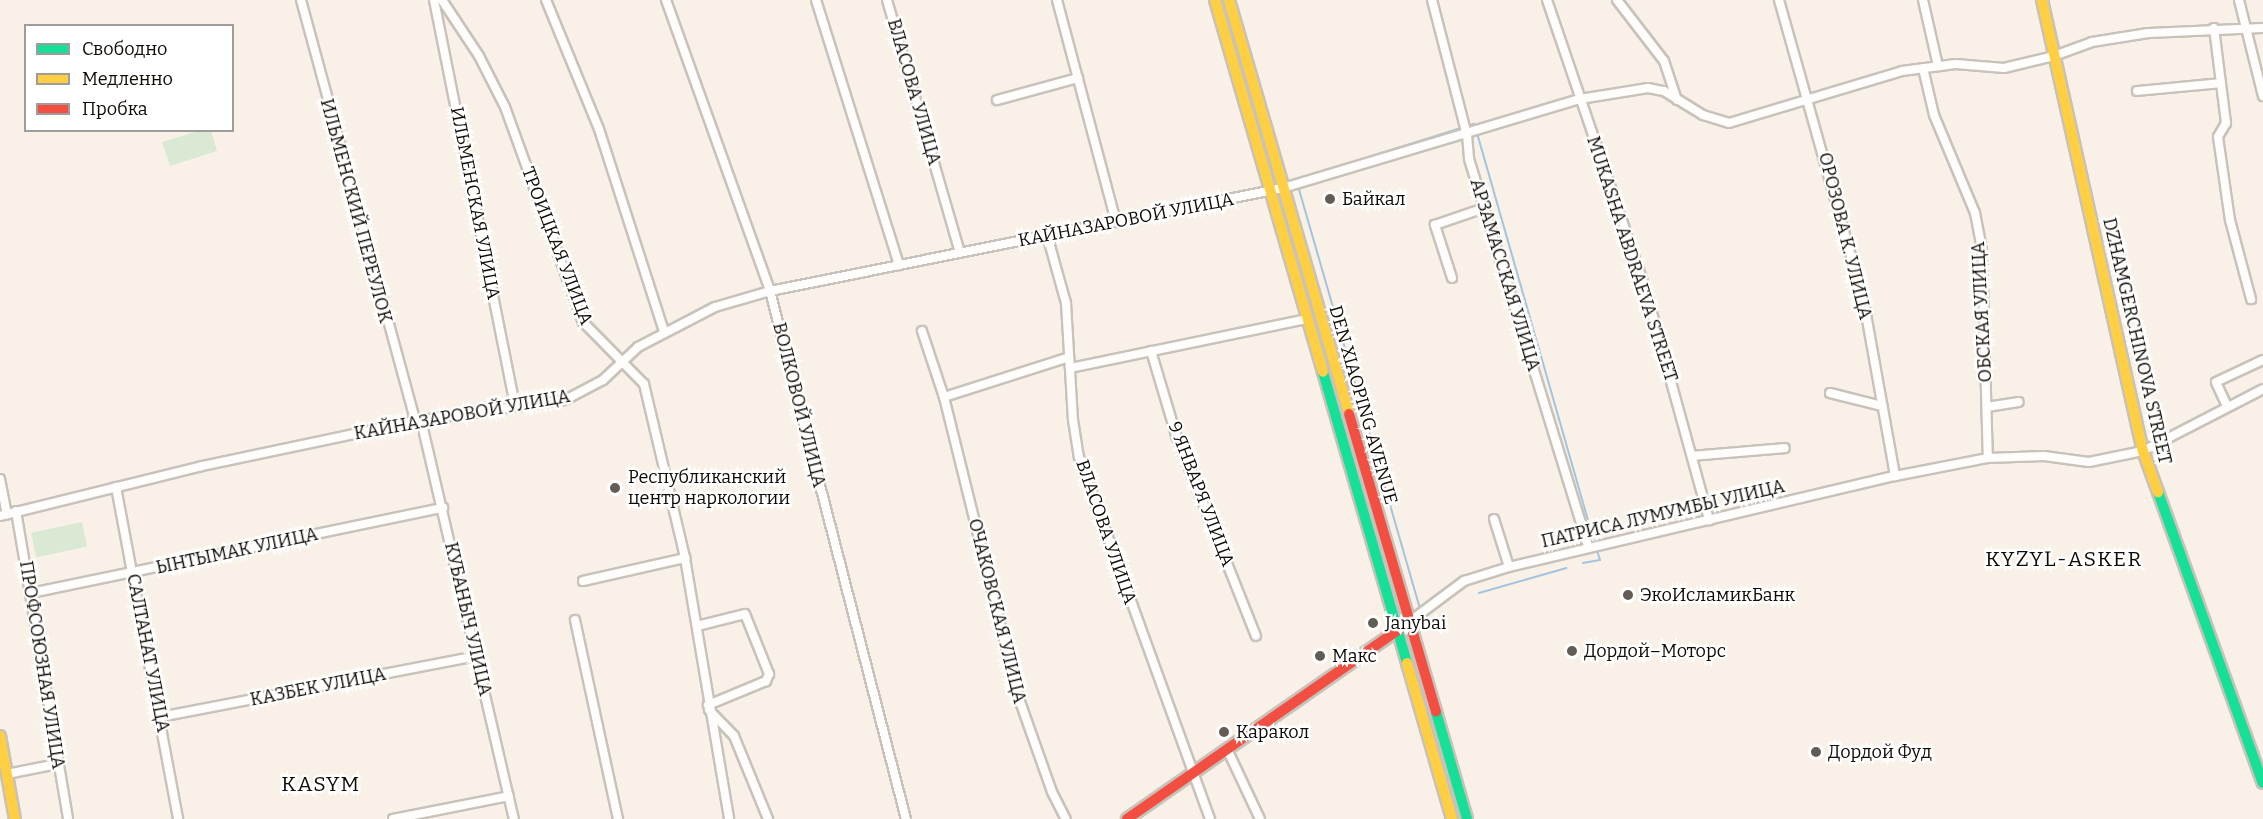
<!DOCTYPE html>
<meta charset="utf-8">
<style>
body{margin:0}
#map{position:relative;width:2263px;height:819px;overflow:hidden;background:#f9f1e8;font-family:Bitter,serif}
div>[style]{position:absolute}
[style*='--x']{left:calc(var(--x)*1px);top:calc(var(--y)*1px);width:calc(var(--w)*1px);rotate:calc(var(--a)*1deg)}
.green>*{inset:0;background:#d9e9d4;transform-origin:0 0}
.stream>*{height:2px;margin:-1px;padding:0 1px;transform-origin:1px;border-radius:1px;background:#a4c4de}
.roads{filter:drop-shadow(2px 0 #c8c2ba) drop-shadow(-2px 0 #c8c2ba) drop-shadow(0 2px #c8c2ba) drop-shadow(0 -2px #c8c2ba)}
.street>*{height:8px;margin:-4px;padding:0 4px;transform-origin:4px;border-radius:4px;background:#fefdfc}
.fast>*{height:10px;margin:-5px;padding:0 5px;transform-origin:5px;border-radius:5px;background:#16e098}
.slow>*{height:10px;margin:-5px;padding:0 5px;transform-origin:5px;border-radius:5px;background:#ffcf43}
.jam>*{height:10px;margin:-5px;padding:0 5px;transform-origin:5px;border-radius:5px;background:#f24e42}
.dots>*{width:16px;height:16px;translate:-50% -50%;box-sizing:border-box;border:3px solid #fff;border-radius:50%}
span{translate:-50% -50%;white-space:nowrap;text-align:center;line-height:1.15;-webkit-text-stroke:4.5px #fff;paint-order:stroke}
.street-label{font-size:18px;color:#100b05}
.poi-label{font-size:18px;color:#100b05}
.left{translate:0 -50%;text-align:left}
.quarter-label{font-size:21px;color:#100b05;letter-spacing:1.5px}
.legend{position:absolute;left:24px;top:24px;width:210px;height:108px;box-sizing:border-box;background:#fff;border:2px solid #9f9d9b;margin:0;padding:8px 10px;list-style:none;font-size:18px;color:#100b05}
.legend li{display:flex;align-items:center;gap:12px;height:30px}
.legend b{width:30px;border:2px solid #9f9d9b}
</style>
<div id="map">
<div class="green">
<i style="clip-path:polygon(199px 131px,211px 131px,217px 151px,170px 166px,162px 142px)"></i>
<i style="left:82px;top:522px;width:25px;height:52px;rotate:78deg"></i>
</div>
<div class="stream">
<i style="--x:1477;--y:133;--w:424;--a:74"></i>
<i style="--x:1296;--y:180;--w:187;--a:-17.5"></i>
<i style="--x:1474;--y:124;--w:3;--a:72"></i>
<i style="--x:1298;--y:186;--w:441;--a:73.9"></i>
<i style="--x:1583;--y:563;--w:17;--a:-10"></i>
<i style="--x:1600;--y:560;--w:10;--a:-107"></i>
<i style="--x:1479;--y:593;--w:91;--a:-16"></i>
</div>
<div class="roads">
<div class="street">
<i style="--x:301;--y:0;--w:436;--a:74.8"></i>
<i style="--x:434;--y:0;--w:415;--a:78.7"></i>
<i style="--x:442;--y:0;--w:67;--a:56.5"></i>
<i style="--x:479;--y:56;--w:57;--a:63"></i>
<i style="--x:505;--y:107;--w:229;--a:70.1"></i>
<i style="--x:583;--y:322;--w:87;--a:45.5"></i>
<i style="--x:644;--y:384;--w:179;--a:76.7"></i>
<i style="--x:685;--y:558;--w:265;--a:80.4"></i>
<i style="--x:546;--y:0;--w:139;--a:67.7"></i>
<i style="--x:599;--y:129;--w:213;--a:72.2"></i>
<i style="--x:666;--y:0;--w:309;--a:70.3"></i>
<i style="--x:770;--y:291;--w:545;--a:75.56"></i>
<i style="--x:816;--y:0;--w:278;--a:72.6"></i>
<i style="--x:887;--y:0;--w:263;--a:73.9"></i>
<i style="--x:1057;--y:0;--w:230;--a:75.1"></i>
<i style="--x:1432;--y:0;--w:139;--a:75.5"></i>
<i style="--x:1467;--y:135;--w:24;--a:85"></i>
<i style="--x:1469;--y:159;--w:407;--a:72.9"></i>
<i style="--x:1547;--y:0;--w:307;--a:71.2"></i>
<i style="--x:1646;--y:291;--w:238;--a:74.6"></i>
<i style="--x:1617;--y:0;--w:77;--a:52.4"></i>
<i style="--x:1664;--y:61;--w:41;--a:71.6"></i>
<i style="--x:1779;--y:0;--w:315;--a:74.3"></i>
<i style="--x:1864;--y:303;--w:176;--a:79.8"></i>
<i style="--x:1923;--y:0;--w:68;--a:77.2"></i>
<i style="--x:2239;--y:0;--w:99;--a:76"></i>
<i style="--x:2214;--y:28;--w:96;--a:82.8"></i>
<i style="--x:2226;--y:123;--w:16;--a:120"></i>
<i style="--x:2218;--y:137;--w:84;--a:81.8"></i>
<i style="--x:2230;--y:220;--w:82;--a:75.1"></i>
<i style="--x:1923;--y:68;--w:48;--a:76.8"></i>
<i style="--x:1934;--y:115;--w:106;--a:67.3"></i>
<i style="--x:1975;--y:213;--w:37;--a:79"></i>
<i style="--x:1982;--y:249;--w:209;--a:88.4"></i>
<i style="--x:2137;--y:91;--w:84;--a:-5.4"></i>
<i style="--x:997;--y:100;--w:84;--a:-15.2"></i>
<i style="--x:1047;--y:235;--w:71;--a:74.4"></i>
<i style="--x:1066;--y:303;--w:117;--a:86.6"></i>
<i style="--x:1073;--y:420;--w:37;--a:81"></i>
<i style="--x:1079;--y:457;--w:385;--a:70.1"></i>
<i style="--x:1452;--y:278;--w:56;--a:-107.8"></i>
<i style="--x:1435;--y:225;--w:52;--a:-19.1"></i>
<i style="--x:922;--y:331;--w:70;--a:71.6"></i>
<i style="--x:944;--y:397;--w:305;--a:76.1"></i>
<i style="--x:1017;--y:693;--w:105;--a:70.5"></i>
<i style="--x:1052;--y:792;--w:30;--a:63"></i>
<i style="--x:1151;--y:351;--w:88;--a:73.4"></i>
<i style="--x:1176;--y:435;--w:216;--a:68.3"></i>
<i style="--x:1070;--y:368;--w:242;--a:-11.7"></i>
<i style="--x:1830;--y:393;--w:54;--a:14"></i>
<i style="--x:944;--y:397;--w:131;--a:-17.7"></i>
<i style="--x:2227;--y:406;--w:26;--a:-115"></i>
<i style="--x:2216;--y:382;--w:52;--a:-25.1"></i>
<i style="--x:1987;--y:407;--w:32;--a:-9"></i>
<i style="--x:421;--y:420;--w:410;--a:76.9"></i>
<i style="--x:1692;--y:456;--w:93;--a:-4.9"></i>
<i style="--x:0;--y:479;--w:36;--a:79"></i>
<i style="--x:116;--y:487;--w:338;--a:79.4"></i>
<i style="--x:16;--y:511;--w:312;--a:80.4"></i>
<i style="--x:0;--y:516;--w:208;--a:-13.9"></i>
<i style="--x:202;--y:466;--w:218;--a:-11.9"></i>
<i style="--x:415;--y:421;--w:151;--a:-8"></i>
<i style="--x:565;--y:400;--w:43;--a:-27.8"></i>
<i style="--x:603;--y:380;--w:48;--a:-43.3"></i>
<i style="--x:638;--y:347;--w:87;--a:-27.5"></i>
<i style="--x:715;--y:307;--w:57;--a:-16.2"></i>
<i style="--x:770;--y:291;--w:523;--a:-11.35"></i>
<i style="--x:1283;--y:188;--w:310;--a:-16.7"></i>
<i style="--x:1580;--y:99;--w:69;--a:-9.2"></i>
<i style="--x:1648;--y:88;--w:16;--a:11"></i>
<i style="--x:1664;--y:91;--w:46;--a:31.6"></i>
<i style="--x:1703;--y:115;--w:27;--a:17"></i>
<i style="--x:1729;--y:123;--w:181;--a:-16.7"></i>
<i style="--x:1902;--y:71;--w:54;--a:-7.4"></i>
<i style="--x:1956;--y:64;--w:48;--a:4.8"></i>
<i style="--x:2004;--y:68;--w:51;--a:-13.5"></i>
<i style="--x:2054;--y:56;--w:40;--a:-20.2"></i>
<i style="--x:2092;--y:42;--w:57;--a:-9.1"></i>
<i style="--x:2148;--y:33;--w:115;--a:-2.5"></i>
<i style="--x:1494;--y:519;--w:50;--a:72.6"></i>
<i style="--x:583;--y:581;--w:105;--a:-12.7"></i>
<i style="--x:31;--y:593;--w:421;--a:-11.7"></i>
<i style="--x:575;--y:620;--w:204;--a:77.8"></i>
<i style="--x:1409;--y:622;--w:69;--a:-36.7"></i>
<i style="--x:1464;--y:581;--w:47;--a:-17.3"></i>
<i style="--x:1509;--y:567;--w:397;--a:-13.3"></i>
<i style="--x:1895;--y:476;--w:95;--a:-11"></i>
<i style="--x:1988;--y:458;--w:56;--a:-2"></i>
<i style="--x:2044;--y:456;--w:45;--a:7.6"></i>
<i style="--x:2089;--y:462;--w:55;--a:-11.5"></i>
<i style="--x:2143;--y:451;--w:135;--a:-27.3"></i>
<i style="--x:697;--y:626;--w:49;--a:-14"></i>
<i style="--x:745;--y:614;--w:65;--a:68.2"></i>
<i style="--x:769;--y:674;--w:8;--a:113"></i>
<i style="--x:766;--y:681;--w:63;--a:157.5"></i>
<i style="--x:709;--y:710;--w:36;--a:46"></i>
<i style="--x:734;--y:736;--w:90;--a:67.7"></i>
<i style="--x:160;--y:717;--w:322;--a:-10.9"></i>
<i style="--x:1227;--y:749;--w:77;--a:64.8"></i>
<i style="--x:7;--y:774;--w:51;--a:-11.3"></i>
<i style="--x:393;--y:819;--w:118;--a:-11.2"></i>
</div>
<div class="fast">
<i style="--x:1323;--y:372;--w:303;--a:73.9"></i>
<i style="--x:2158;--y:492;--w:309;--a:70.2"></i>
<i style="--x:1436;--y:712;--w:111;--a:73.8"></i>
</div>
<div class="slow">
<i style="--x:1215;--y:0;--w:387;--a:73.8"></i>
<i style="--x:1229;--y:0;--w:431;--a:73.8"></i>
<i style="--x:2042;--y:0;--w:462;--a:77.4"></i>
<i style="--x:2143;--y:451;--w:44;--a:69.9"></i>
<i style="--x:1407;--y:663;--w:162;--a:73.9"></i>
<i style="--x:0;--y:736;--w:84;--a:79.8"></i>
</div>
<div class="jam">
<i style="--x:1349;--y:414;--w:310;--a:73.7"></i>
<i style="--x:1127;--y:819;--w:344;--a:-34.9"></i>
</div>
</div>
<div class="dots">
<i style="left:1330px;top:199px;background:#625c54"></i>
<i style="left:615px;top:488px;background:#625c54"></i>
<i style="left:1628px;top:595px;background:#625c54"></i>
<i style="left:1373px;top:623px;background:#625c54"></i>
<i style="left:1572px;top:651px;background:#625c54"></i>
<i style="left:1320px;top:656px;background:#625c54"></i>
<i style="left:1224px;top:732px;background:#625c54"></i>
<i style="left:1816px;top:752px;background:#625c54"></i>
</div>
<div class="street-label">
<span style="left:914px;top:92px;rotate:74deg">ВЛАСОВА УЛИЦА</span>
<span style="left:475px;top:203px;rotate:79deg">ИЛЬМЕНСКАЯ УЛИЦА</span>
<span style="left:356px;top:211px;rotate:75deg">ИЛЬМЕНСКИЙ ПЕРЕУЛОК</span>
<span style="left:1126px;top:220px;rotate:-11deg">КАЙНАЗАРОВОЙ УЛИЦА</span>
<span style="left:1845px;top:236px;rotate:76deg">ОРОЗОВА К. УЛИЦА</span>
<span style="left:557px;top:246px;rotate:69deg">ТРОИЦКАЯ УЛИЦА</span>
<span style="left:1632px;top:259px;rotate:72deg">MUKASHA ABDRAEVA STREET</span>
<span style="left:1505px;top:275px;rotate:73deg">АРЗАМАССКАЯ УЛИЦА</span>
<span style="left:1982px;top:312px;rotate:-93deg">ОБСКАЯ УЛИЦА</span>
<span style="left:2137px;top:341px;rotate:77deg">DZHAMGERCHINOVA STREET</span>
<span style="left:799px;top:405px;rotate:76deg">ВОЛКОВОЙ УЛИЦА</span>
<span style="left:1363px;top:405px;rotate:74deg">DEN XIAOPING AVENUE</span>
<span style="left:462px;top:415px;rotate:-10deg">КАЙНАЗАРОВОЙ УЛИЦА</span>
<span style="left:1201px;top:494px;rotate:69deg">9 ЯНВАРЯ УЛИЦА</span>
<span style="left:1663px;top:514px;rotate:-13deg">ПАТРИСА ЛУМУМБЫ УЛИЦА</span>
<span style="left:1106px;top:532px;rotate:71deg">ВЛАСОВА УЛИЦА</span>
<span style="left:237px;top:551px;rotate:-12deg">ЫНТЫМАК УЛИЦА</span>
<span style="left:997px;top:611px;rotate:76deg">ОЧАКОВСКАЯ УЛИЦА</span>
<span style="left:468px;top:619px;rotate:77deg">КУБАНЫЧ УЛИЦА</span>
<span style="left:148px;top:653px;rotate:79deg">САЛТАНАТ УЛИЦА</span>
<span style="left:42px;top:665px;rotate:81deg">ПРОФСОЮЗНАЯ УЛИЦА</span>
<span style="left:318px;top:687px;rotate:-11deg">КАЗБЕК УЛИЦА</span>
</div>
<div class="poi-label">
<span class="left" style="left:1342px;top:199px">Байкал</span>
<span class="left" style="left:628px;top:488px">Республиканский<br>центр наркологии</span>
<span class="left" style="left:1640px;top:595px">ЭкоИсламикБанк</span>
<span class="left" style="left:1385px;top:623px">Janybai</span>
<span class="left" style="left:1584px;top:651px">Дордой–Моторс</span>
<span class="left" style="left:1332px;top:656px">Макс</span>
<span class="left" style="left:1236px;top:732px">Каракол</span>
<span class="left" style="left:1828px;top:752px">Дордой Фуд</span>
</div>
<div class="quarter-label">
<span style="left:2064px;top:559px">KYZYL-ASKER</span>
<span style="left:321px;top:784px">KASYM</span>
</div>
<ul class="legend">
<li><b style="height:8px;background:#16e098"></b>Свободно</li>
<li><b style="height:8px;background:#ffcf43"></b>Медленно</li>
<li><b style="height:8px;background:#f24e42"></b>Пробка</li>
</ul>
</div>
